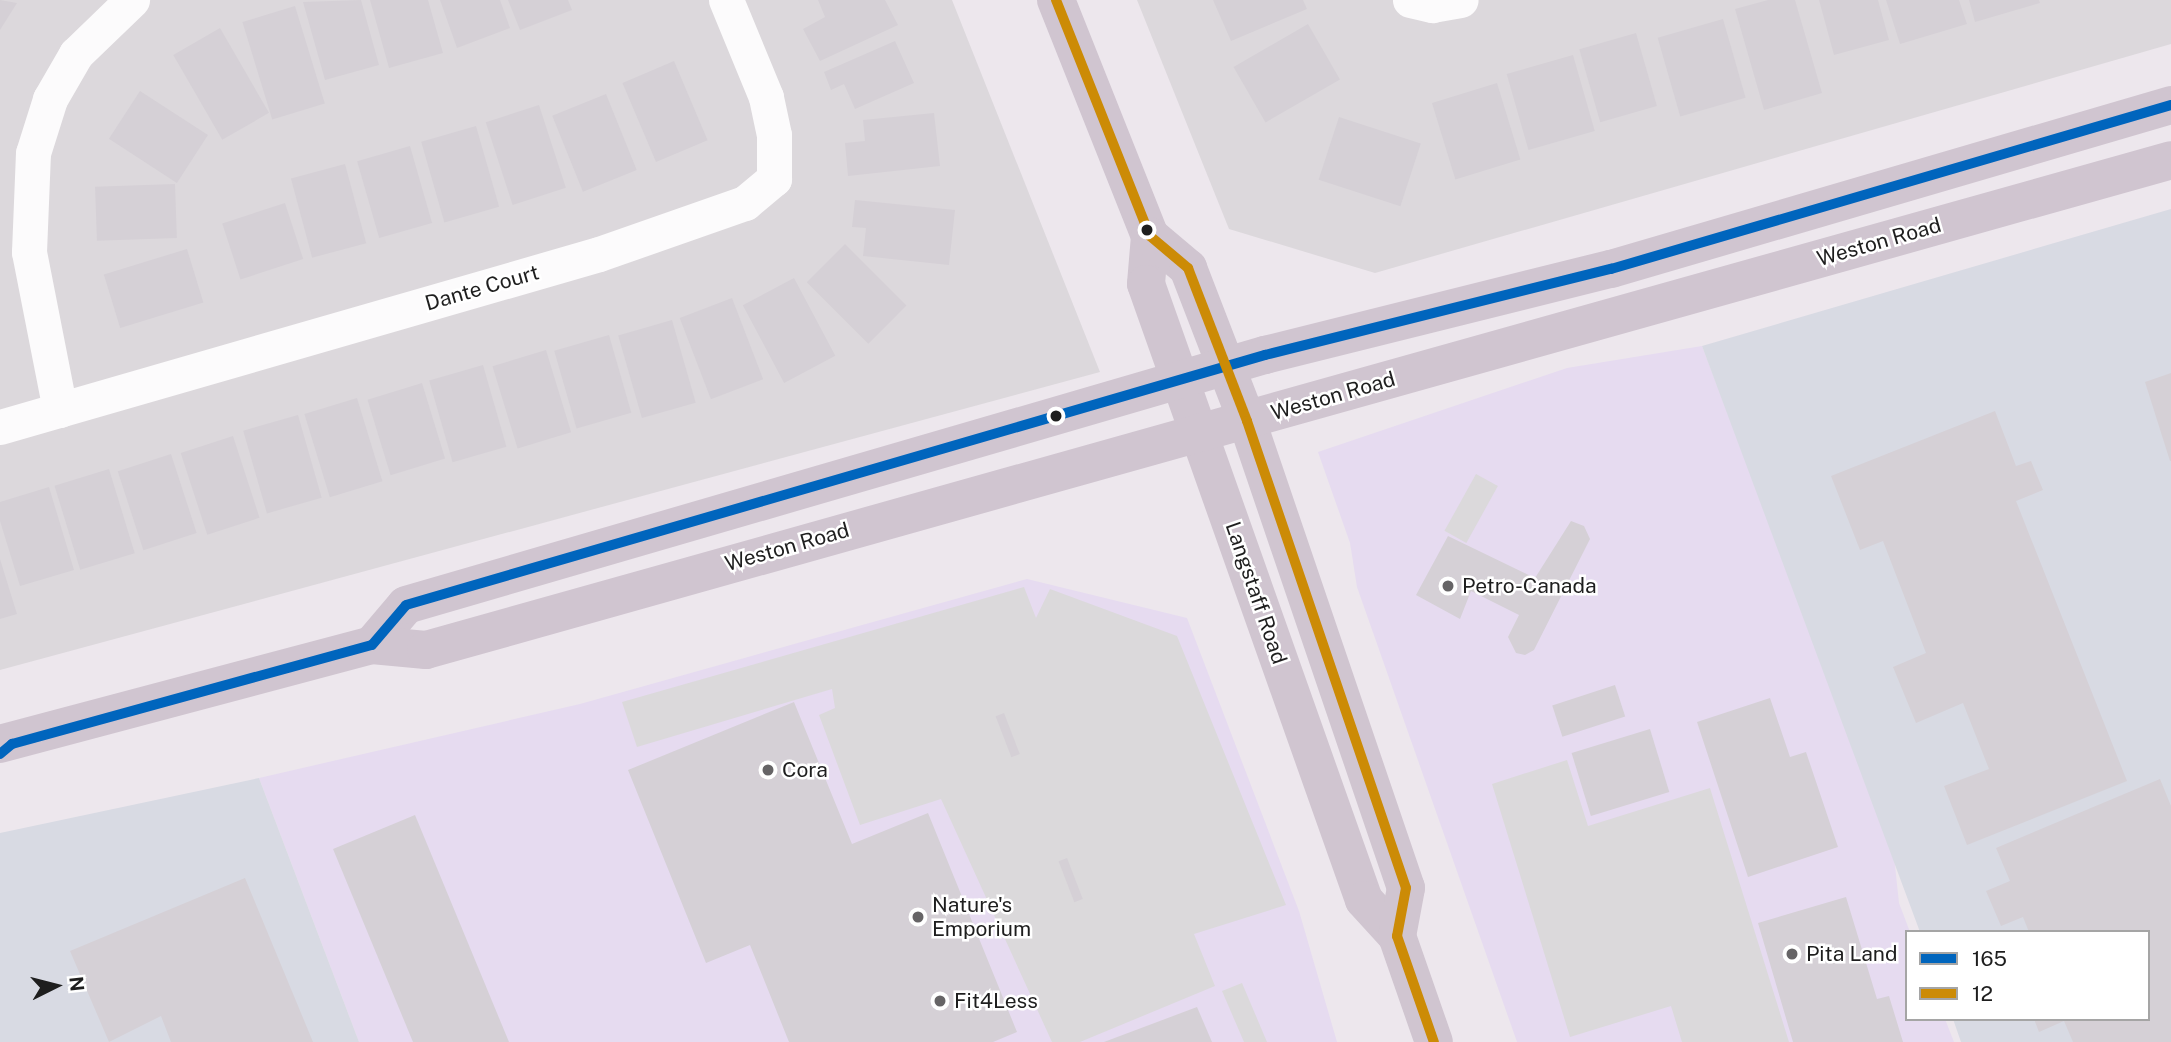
<!DOCTYPE html>
<style>
body{margin:0}
#map{position:relative;width:2171px;height:1042px;overflow:hidden;background:#ede7ed;font-family:"Public Sans",sans-serif}
div>[style]{position:absolute}
[style*='--x']{left:calc(var(--x)*1px);top:calc(var(--y)*1px);width:calc(var(--w)*1px);rotate:calc(var(--a)*1deg)}
.residential>*{inset:0;background:#dcd8dc}
.commercial>*{inset:0;background:#e6dbf0}
.industrial>*{inset:0;background:#d8dae3}
.parking>*{inset:0;background:#dbd9db;transform-origin:0 0}
.building>*{inset:0;background:#d5d0d6;transform-origin:0 0}
.minor>*{height:35px;margin:-17.5px;padding:0 17.5px;transform-origin:17.5px;border-radius:17.5px;background:#fcfbfc}
.major>*{height:38px;margin:-19px;padding:0 19px;transform-origin:19px;border-radius:19px;background:#d0c5d0}
.bus-1>*{height:10px;margin:-5px;padding:0 5px;transform-origin:5px;border-radius:5px;background:#0065bd}
.bus-2>*{height:10px;margin:-5px;padding:0 5px;transform-origin:5px;border-radius:5px;background:#cc8b06}
.dots>*{width:19px;height:19px;translate:-50% -50%;box-sizing:border-box;border:4px solid #fff;border-radius:50%}
span{translate:-50% -50%;white-space:nowrap;text-align:center;line-height:1.15;-webkit-text-stroke:5px #fff;paint-order:stroke}
.street-label{font-size:21px;color:#1e1e1e}
.poi-label{font-size:21px;color:#1e1e1e}
.left{translate:0 -50%;text-align:left}
.legend{position:absolute;left:1905px;top:930px;width:245px;height:91px;box-sizing:border-box;background:#fff;border:2px solid #a5a5a5;margin:0;padding:9px 12px;list-style:none;font-size:21px;color:#1e1e1e}
.legend li{display:flex;align-items:center;gap:14px;height:35px}
.legend b{width:35px;border:2px solid #a5a5a5}
.north{position:absolute;left:21px;top:951px;width:70px;height:70px;-webkit-text-stroke:5px #fff;paint-order:stroke;rotate:84deg;font-size:19px;font-weight:700;line-height:28px;text-align:center;color:#1e1e1e}
.north::after{content:'';display:block;margin:auto;width:24px;height:32px;background:#1e1e1e;clip-path:polygon(50% 0,100% 100%,50% 72%,0 100%)}
</style>
<div id="map">
<div class="residential">
<i style="clip-path:polygon(0 0,952px 0,1100px 372px,0 670px)"></i>
<i style="clip-path:polygon(1137px 0,2171px 0,2171px 44px,1375px 273px,1229px 229px)"></i>
</div>
<div class="commercial">
<i style="clip-path:polygon(1702px 346px,1893px 847px,1899px 903px,1910px 932px,1907px 1019px,1945px 1019px,1954px 1042px,1517px 1042px,1357px 587px,1350px 543px,1318px 452px,1567px 368px)"></i>
<i style="clip-path:polygon(1027px 579px,1187px 618px,1299px 911px,1337px 1042px,359px 1042px,259px 778px,580px 704px)"></i>
</div>
<div class="industrial">
<i style="clip-path:polygon(2171px 209px,2171px 1042px,1961px 1042px,1953px 1019px,2148px 1019px,2148px 932px,1920px 932px,1702px 346px)"></i>
<i style="clip-path:polygon(259px 778px,359px 1042px,0 1042px,0 833px)"></i>
</div>
<div class="parking">
<i style="left:1476px;top:474px;width:25px;height:65px;rotate:29deg"></i>
<i style="clip-path:polygon(1024px 587px,1036px 618px,1050px 589px,1177px 636px,1286px 905px,1194px 934px,1215px 986px,1080px 1042px,1052px 1042px,941px 799px,860px 825px,819px 715px,835px 708px,832px 689px,637px 747px,622px 702px)"></i>
<i style="clip-path:polygon(1567px 760px,1588px 826px,1710px 788px,1789px 1042px,1682px 1042px,1671px 1006px,1570px 1037px,1492px 784px)"></i>
<i style="clip-path:polygon(1242px 983px,1267px 1042px,1244px 1042px,1222px 991px)"></i>
</div>
<div class="building">
<i style="clip-path:polygon(0 0,17px 3px,0 30px)"></i>
<i style="clip-path:polygon(361px 0,379px 65px,325px 80px,303px 2px)"></i>
<i style="clip-path:polygon(370px 0,428px 0,443px 53px,389px 68px)"></i>
<i style="clip-path:polygon(440px 0,500px 0,510px 28px,457px 48px)"></i>
<i style="clip-path:polygon(508px 0,568px 0,572px 10px,520px 30px)"></i>
<i style="clip-path:polygon(818px 0,885px 0,898px 25px,820px 61px,803px 29px,825px 17px)"></i>
<i style="clip-path:polygon(1213px 0,1303px 0,1307px 9px,1231px 41px)"></i>
<i style="clip-path:polygon(1768px 0,1795px 0,1822px 93px,1764px 110px,1735px 9px)"></i>
<i style="clip-path:polygon(1819px 0,1878px 0,1889px 40px,1834px 55px)"></i>
<i style="clip-path:polygon(1886px 0,1959px 0,1967px 24px,1900px 44px)"></i>
<i style="clip-path:polygon(1969px 0,2039px 0,2040px 3px,1975px 22px)"></i>
<i style="left:295px;top:6px;width:102px;height:55px;rotate:73deg"></i>
<i style="left:1723px;top:19px;width:82px;height:68px;rotate:74deg"></i>
<i style="left:1308px;top:24px;width:64px;height:86px;rotate:60deg"></i>
<i style="left:220px;top:28px;width:98px;height:54px;rotate:60deg"></i>
<i style="left:1636px;top:33px;width:76px;height:59px;rotate:74deg"></i>
<i style="clip-path:polygon(895px 41px,914px 83px,855px 109px,844px 84px,831px 90px,824px 72px)"></i>
<i style="left:1573px;top:55px;width:79px;height:69px;rotate:74deg"></i>
<i style="left:674px;top:61px;width:86px;height:56px;rotate:67deg"></i>
<i style="left:1497px;top:83px;width:80px;height:68px;rotate:73deg"></i>
<i style="left:140px;top:91px;width:81px;height:57px;rotate:33deg"></i>
<i style="left:606px;top:94px;width:82px;height:58px;rotate:68deg"></i>
<i style="left:539px;top:105px;width:87px;height:56px;rotate:72deg"></i>
<i style="clip-path:polygon(934px 113px,940px 166px,848px 176px,845px 143px,865px 141px,863px 120px)"></i>
<i style="left:1339px;top:117px;width:86px;height:66px;rotate:18deg"></i>
<i style="left:476px;top:126px;width:84px;height:57px;rotate:74deg"></i>
<i style="left:410px;top:146px;width:80px;height:55px;rotate:74deg"></i>
<i style="left:345px;top:164px;width:82px;height:56px;rotate:75deg"></i>
<i style="left:175px;top:184px;width:54px;height:80px;rotate:88deg"></i>
<i style="clip-path:polygon(855px 200px,955px 210px,949px 265px,863px 256px,866px 228px,852px 227px)"></i>
<i style="left:285px;top:203px;width:59px;height:66px;rotate:72deg"></i>
<i style="left:845px;top:244px;width:87px;height:54px;rotate:45deg"></i>
<i style="left:187px;top:249px;width:56px;height:87px;rotate:73deg"></i>
<i style="left:794px;top:278px;width:88px;height:58px;rotate:62deg"></i>
<i style="left:732px;top:298px;width:87px;height:56px;rotate:69deg"></i>
<i style="left:672px;top:320px;width:86px;height:56px;rotate:74deg"></i>
<i style="left:609px;top:335px;width:81px;height:57px;rotate:74deg"></i>
<i style="left:546px;top:350px;width:86px;height:56px;rotate:73deg"></i>
<i style="left:483px;top:365px;width:85px;height:56px;rotate:74deg"></i>
<i style="clip-path:polygon(2171px 373px,2171px 461px,2170px 461px,2145px 382px)"></i>
<i style="left:422px;top:383px;width:79px;height:57px;rotate:73deg"></i>
<i style="left:357px;top:398px;width:87px;height:55px;rotate:73deg"></i>
<i style="clip-path:polygon(1995px 411px,2016px 466px,2031px 461px,2043px 490px,2016px 501px,2127px 781px,1967px 845px,1944px 786px,1989px 769px,1963px 703px,1916px 723px,1893px 667px,1926px 653px,1883px 541px,1860px 550px,1831px 476px)"></i>
<i style="left:298px;top:415px;width:86px;height:57px;rotate:74deg"></i>
<i style="left:233px;top:436px;width:86px;height:55px;rotate:72deg"></i>
<i style="left:171px;top:454px;width:83px;height:56px;rotate:72deg"></i>
<i style="left:109px;top:469px;width:88px;height:57px;rotate:73deg"></i>
<i style="clip-path:polygon(49px 487px,74px 570px,20px 586px,0 521px,0 502px)"></i>
<i style="clip-path:polygon(1571px 521px,1584px 526px,1590px 539px,1534px 650px,1525px 655px,1516px 653px,1508px 637px,1519px 615px,1471px 591px,1460px 619px,1416px 595px,1448px 536px,1535px 578px)"></i>
<i style="clip-path:polygon(0 559px,17px 614px,0 619px)"></i>
<i style="left:1615px;top:685px;width:33px;height:66px;rotate:72deg"></i>
<i style="clip-path:polygon(1770px 698px,1790px 757px,1806px 752px,1838px 847px,1748px 877px,1697px 722px)"></i>
<i style="clip-path:polygon(794px 702px,852px 844px,928px 813px,1017px 1032px,993px 1042px,789px 1042px,750px 945px,706px 963px,628px 770px)"></i>
<i style="left:1004px;top:713px;width:44px;height:9px;rotate:69deg"></i>
<i style="left:1650px;top:729px;width:66px;height:82px;rotate:73deg"></i>
<i style="clip-path:polygon(2160px 779px,2171px 806px,2171px 1042px,2073px 1042px,2064px 1021px,2039px 1032px,2034px 1019px,2148px 1019px,2148px 932px,2029px 932px,2023px 917px,2001px 926px,1986px 891px,2010px 881px,1996px 848px)"></i>
<i style="clip-path:polygon(415px 815px,509px 1042px,413px 1042px,333px 849px)"></i>
<i style="left:1067px;top:858px;width:44px;height:9px;rotate:69deg"></i>
<i style="clip-path:polygon(245px 878px,313px 1042px,171px 1042px,161px 1016px,109px 1042px,70px 951px)"></i>
<i style="clip-path:polygon(1846px 897px,1877px 999px,1889px 996px,1903px 1042px,1793px 1042px,1758px 923px)"></i>
<i style="clip-path:polygon(1197px 1007px,1212px 1042px,1104px 1042px)"></i>
</div>
<div class="minor">
<i style="--x:1410;--y:0;--w:23;--a:13"></i>
<i style="--x:1432;--y:5;--w:29;--a:-10"></i>
<i style="--x:60;--y:410;--w:161;--a:-101.1"></i>
<i style="--x:29;--y:252;--w:99;--a:-87.7"></i>
<i style="--x:33;--y:153;--w:57;--a:-72.5"></i>
<i style="--x:50;--y:99;--w:52;--a:-60"></i>
<i style="--x:76;--y:54;--w:78;--a:-44"></i>
<i style="--x:0;--y:427;--w:623;--a:-16.11"></i>
<i style="--x:599;--y:254;--w:155;--a:-19.3"></i>
<i style="--x:745;--y:203;--w:38;--a:-40"></i>
<i style="--x:774;--y:179;--w:44;--a:-90"></i>
<i style="--x:774;--y:135;--w:39;--a:-102"></i>
<i style="--x:766;--y:97;--w:105;--a:-112.4"></i>
</div>
<div class="major">
<i style="--x:1056;--y:0;--w:254;--a:68.3"></i>
<i style="--x:1150;--y:236;--w:48;--a:94.8"></i>
<i style="--x:1146;--y:284;--w:653;--a:70.51"></i>
<i style="--x:1364;--y:900;--w:49;--a:47.5"></i>
<i style="--x:1397;--y:936;--w:112;--a:70.8"></i>
<i style="--x:1150;--y:236;--w:50;--a:40.1"></i>
<i style="--x:1188;--y:268;--w:164;--a:68.9"></i>
<i style="--x:1247;--y:421;--w:493;--a:71.2"></i>
<i style="--x:1406;--y:888;--w:49;--a:100.6"></i>
<i style="--x:372;--y:645;--w:52;--a:-49.6"></i>
<i style="--x:406;--y:605;--w:895;--a:-16.23"></i>
<i style="--x:1265;--y:355;--w:357;--a:-14"></i>
<i style="--x:1611;--y:269;--w:584;--a:-16.32"></i>
<i style="--x:0;--y:744;--w:385;--a:-14.9"></i>
<i style="--x:372;--y:645;--w:54;--a:5.3"></i>
<i style="--x:426;--y:650;--w:1812;--a:-15.68"></i>
</div>
<div class="bus-1">
<i style="--x:0;--y:754;--w:16;--a:-40"></i>
<i style="--x:12;--y:744;--w:373;--a:-15.4"></i>
<i style="--x:372;--y:645;--w:52;--a:-49.6"></i>
<i style="--x:406;--y:605;--w:895;--a:-16.23"></i>
<i style="--x:1265;--y:355;--w:357;--a:-14"></i>
<i style="--x:1611;--y:269;--w:584;--a:-16.32"></i>
</div>
<div class="bus-2">
<i style="--x:1056;--y:0;--w:254;--a:68.3"></i>
<i style="--x:1150;--y:236;--w:50;--a:40.1"></i>
<i style="--x:1188;--y:268;--w:164;--a:68.9"></i>
<i style="--x:1247;--y:421;--w:493;--a:71.2"></i>
<i style="--x:1406;--y:888;--w:49;--a:100.6"></i>
<i style="--x:1397;--y:936;--w:112;--a:70.8"></i>
</div>
<div class="dots">
<i style="left:1147px;top:230px;background:#1e1e1e"></i>
<i style="left:1056px;top:416px;background:#1e1e1e"></i>
<i style="left:1448px;top:586px;background:#666466"></i>
<i style="left:768px;top:770px;background:#666466"></i>
<i style="left:918px;top:917px;background:#666466"></i>
<i style="left:1792px;top:954px;background:#666466"></i>
<i style="left:940px;top:1001px;background:#666466"></i>
</div>
<div class="street-label">
<span style="left:1879px;top:242px;rotate:-16deg">Weston Road</span>
<span style="left:482px;top:288px;rotate:-16deg">Dante Court</span>
<span style="left:1333px;top:396px;rotate:-16deg">Weston Road</span>
<span style="left:787px;top:547px;rotate:-16deg">Weston Road</span>
<span style="left:1256px;top:593px;rotate:71deg">Langstaff Road</span>
</div>
<div class="poi-label">
<span class="left" style="left:1462px;top:586px">Petro-Canada</span>
<span class="left" style="left:782px;top:770px">Cora</span>
<span class="left" style="left:932px;top:917px">Nature's<br>Emporium</span>
<span class="left" style="left:1806px;top:954px">Pita Land</span>
<span class="left" style="left:954px;top:1001px">Fit4Less</span>
</div>
<ul class="legend">
<li><b style="height:9px;background:#0065bd"></b>165</li>
<li><b style="height:9px;background:#cc8b06"></b>12</li>
</ul>
<div class="north">N</div>
</div>
